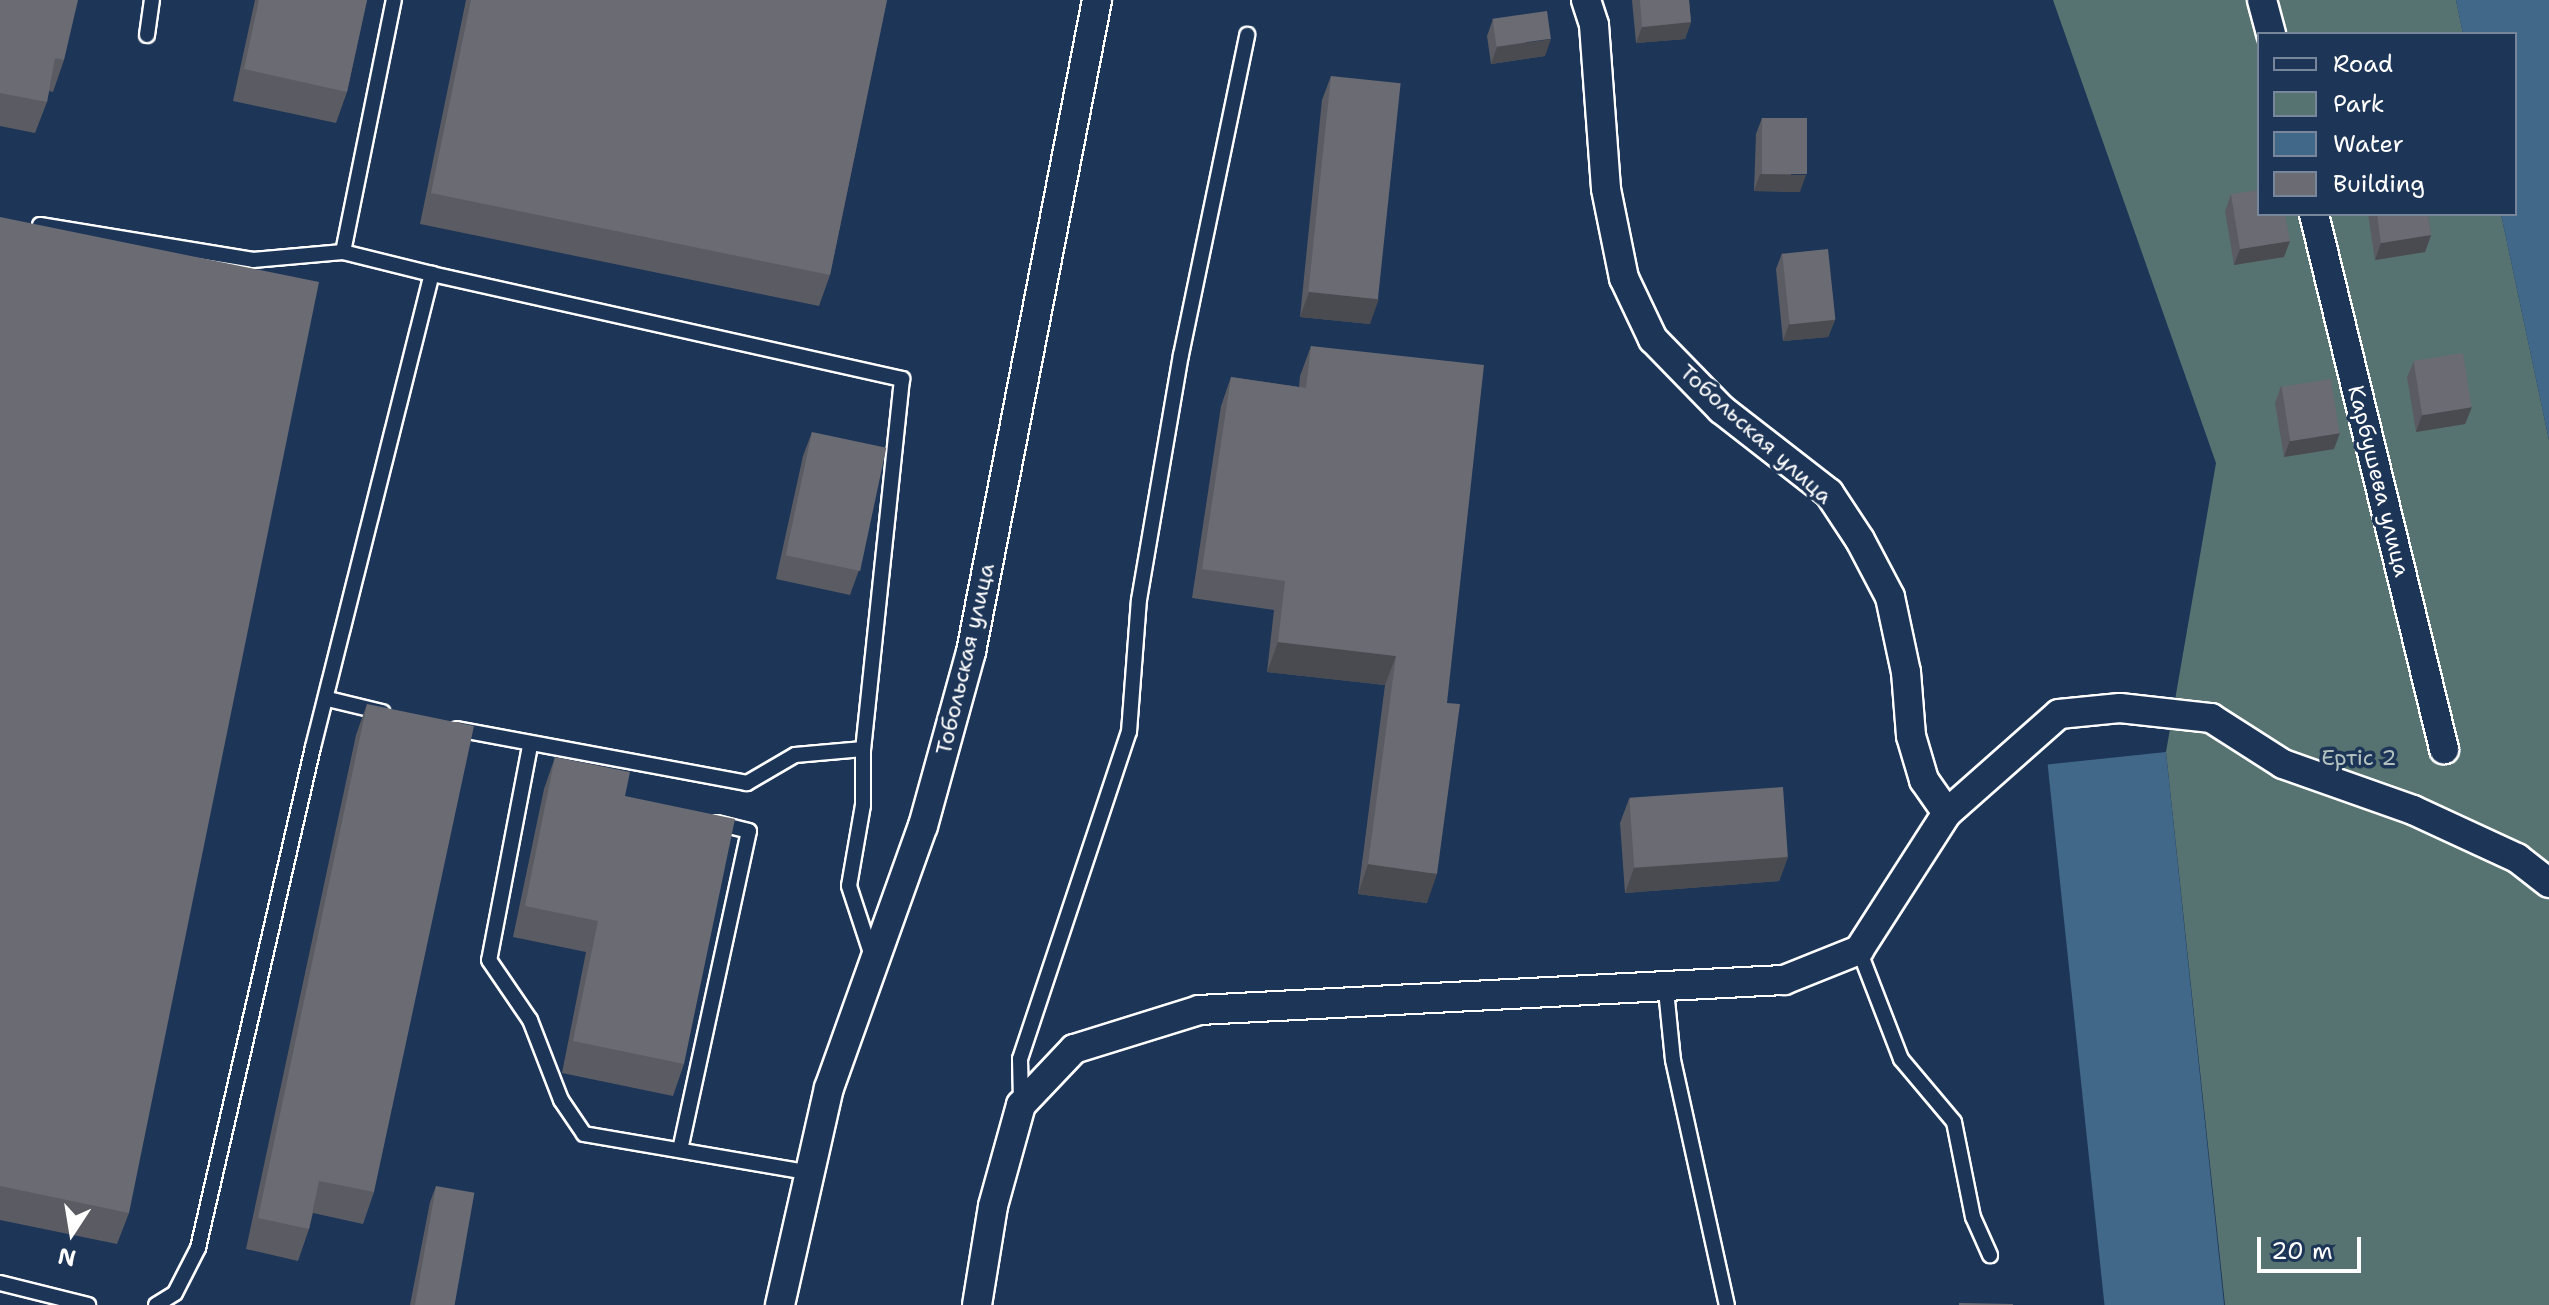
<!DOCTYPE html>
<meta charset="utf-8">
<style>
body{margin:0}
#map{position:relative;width:2549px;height:1305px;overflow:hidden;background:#1d3557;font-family:"Shantell Sans",sans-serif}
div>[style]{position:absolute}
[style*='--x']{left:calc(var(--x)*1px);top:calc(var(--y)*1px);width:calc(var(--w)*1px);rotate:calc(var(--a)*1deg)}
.green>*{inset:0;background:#567371}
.water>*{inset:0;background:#416889;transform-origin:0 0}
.roads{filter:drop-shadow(2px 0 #fff) drop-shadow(-2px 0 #fff) drop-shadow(0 2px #fff) drop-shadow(0 -2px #fff)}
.lane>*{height:14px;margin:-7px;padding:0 7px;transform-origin:7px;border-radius:7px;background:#1d3557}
.street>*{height:28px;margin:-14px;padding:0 14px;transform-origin:14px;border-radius:14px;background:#1d3557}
.wall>*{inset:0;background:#5b5c63}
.shaded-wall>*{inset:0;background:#4a4b50}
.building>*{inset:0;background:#6a6b73;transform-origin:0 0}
span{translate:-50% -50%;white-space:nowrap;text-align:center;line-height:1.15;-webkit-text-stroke:7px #1d3557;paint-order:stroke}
.street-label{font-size:22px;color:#fff}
.park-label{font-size:22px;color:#b3c0bf}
.legend{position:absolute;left:2257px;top:32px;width:260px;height:184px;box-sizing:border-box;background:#1d3557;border:2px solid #77869a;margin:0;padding:10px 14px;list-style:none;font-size:24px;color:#fff}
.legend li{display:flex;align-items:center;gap:16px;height:40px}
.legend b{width:40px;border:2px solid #77869a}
.north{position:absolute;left:32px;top:1193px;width:80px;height:80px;-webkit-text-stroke:6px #1d3557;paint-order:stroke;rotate:192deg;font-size:22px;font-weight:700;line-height:32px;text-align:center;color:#fff}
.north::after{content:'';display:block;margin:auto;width:28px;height:36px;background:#fff;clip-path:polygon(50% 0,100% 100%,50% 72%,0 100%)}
.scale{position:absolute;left:2257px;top:1237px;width:104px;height:36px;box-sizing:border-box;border:4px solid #fff;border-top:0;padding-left:10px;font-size:24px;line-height:28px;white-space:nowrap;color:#fff;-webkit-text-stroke:6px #1d3557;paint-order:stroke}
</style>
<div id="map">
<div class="green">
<i style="clip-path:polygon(2053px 0,2456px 0,2463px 34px,2259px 34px,2259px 214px,2501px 214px,2549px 440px,2549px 1305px,2225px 1305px,2166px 752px,2216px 463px)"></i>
</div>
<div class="water">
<i style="clip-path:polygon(2456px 0,2549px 0,2549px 440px,2501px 214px,2515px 214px,2515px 34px,2463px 34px)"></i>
<i style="left:2166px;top:752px;width:556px;height:119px;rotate:84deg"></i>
</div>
<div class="roads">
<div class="lane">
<i style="--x:147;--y:35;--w:35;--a:-82"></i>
<i style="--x:40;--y:225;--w:216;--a:9.3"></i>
<i style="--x:253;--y:260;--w:90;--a:-5.1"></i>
<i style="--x:343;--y:252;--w:92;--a:13.9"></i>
<i style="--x:343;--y:252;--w:257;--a:-78.6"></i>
<i style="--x:328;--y:699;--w:56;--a:13.5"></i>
<i style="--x:530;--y:746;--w:218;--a:100.8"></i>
<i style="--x:489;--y:960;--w:73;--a:55.7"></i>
<i style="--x:530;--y:1020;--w:86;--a:68.8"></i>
<i style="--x:561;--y:1100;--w:41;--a:55.9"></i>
<i style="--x:584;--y:1134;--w:225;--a:9.7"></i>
<i style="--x:863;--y:749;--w:56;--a:90"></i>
<i style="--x:863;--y:805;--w:82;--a:99.8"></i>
<i style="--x:849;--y:886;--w:74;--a:71.8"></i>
<i style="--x:1859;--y:950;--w:117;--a:68.9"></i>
<i style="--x:1901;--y:1059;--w:82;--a:49.9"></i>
<i style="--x:1954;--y:1122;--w:97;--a:78.7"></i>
<i style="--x:1973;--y:1217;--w:42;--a:65.9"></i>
<i style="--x:1666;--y:990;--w:70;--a:84.3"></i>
<i style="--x:1673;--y:1060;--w:251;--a:77.6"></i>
<i style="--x:1021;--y:1100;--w:41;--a:-91.4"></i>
<i style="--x:1020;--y:1059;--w:345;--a:-71.6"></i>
<i style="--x:1129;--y:732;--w:132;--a:-85.7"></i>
<i style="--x:1139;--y:600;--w:249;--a:-80.3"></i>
<i style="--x:1181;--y:355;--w:327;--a:-78.3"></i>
<i style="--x:680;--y:1150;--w:326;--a:-77.8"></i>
<i style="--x:749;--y:831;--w:33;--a:-166"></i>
<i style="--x:0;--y:1283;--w:91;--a:14"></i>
<i style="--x:156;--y:1305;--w:22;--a:-32"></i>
<i style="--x:175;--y:1293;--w:51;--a:-62.9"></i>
<i style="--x:198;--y:1248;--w:514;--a:-77.07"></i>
<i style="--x:313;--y:747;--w:488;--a:-75.9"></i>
<i style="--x:432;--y:274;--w:482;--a:12.6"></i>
<i style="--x:902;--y:379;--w:372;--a:96"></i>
<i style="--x:863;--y:749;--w:68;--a:175"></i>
<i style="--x:795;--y:755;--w:56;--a:149.7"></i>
<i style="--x:747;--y:783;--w:295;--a:-169.5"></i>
</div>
<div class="street">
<i style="--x:1586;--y:0;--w:26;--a:72"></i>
<i style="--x:1594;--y:25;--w:164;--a:85.8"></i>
<i style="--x:1606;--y:189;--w:91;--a:78.6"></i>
<i style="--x:1624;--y:278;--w:68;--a:64.6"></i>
<i style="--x:1653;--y:339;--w:98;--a:45.8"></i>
<i style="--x:1721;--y:409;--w:137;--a:37.9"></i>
<i style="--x:1829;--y:493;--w:56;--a:56.6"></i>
<i style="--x:1860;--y:540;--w:64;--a:62.2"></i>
<i style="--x:1890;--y:597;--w:77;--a:78"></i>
<i style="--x:1906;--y:672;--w:64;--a:85.5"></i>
<i style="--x:1911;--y:736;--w:46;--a:73.5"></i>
<i style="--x:1924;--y:780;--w:40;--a:55.1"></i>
<i style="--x:2262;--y:0;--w:35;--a:75"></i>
<i style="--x:2314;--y:214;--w:551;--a:76.34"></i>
<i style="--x:780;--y:1305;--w:222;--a:-77.3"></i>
<i style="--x:829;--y:1088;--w:278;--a:-70.3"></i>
<i style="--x:923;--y:826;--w:180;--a:-74.6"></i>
<i style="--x:971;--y:652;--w:664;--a:-79.06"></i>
<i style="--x:977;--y:1305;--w:100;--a:-80.8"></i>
<i style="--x:993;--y:1206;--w:105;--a:-74.5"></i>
<i style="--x:1021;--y:1105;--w:77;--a:-46.6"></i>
<i style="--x:1074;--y:1049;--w:131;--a:-17.3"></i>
<i style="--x:1199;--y:1010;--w:586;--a:-2.94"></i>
<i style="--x:1784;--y:980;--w:81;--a:-21.8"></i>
<i style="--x:1859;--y:950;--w:163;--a:-57.3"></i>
<i style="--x:1947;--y:813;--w:149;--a:-41.5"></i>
<i style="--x:2059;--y:714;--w:61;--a:-5.6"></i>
<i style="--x:2120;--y:708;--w:92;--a:6.3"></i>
<i style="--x:2211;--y:718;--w:85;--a:32.6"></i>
<i style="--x:2283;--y:764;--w:138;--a:19.5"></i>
<i style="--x:2413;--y:810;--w:115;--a:24.8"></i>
<i style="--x:2517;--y:858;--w:41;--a:38"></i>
</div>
</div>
<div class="wall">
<i style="clip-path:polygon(0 0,64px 60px,53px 92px,49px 91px,47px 102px,35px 133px,0 126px)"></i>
<i style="clip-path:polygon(255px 0,367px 0,347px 92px,336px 123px,233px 101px)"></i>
<i style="clip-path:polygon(466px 0,887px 0,830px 275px,819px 306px,420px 224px)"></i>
<i style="clip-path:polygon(1632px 0,1689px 0,1691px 22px,1685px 39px,1636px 43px)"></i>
<i style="clip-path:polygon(1493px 19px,1545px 56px,1491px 64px,1487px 36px)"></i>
<i style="clip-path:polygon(1331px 76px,1370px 324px,1300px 317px,1322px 100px)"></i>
<i style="clip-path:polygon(1762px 118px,1800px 192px,1754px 191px,1756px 134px)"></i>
<i style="clip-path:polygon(2231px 194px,2284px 257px,2234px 265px,2225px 211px)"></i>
<i style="clip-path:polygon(2368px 214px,2428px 214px,2431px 235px,2425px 252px,2375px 260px)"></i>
<i style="clip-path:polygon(0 217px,129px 1213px,117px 1244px,0 1220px)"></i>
<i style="clip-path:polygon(1782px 253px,1835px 320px,1828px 337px,1783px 341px,1776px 269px)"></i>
<i style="clip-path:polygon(1311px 346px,1447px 703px,1427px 903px,1358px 894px,1385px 685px,1267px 672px,1274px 610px,1192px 598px,1221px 406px,1231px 377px,1299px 387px,1300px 376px)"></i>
<i style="clip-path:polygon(2414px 361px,2472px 407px,2465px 424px,2416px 432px,2407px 377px)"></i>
<i style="clip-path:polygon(2281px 386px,2334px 449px,2284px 457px,2275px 403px)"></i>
<i style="clip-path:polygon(812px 432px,859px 570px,850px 595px,776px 579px,803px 456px)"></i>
<i style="clip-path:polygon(367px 704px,374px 1192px,363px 1224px,313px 1213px,309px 1229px,298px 1261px,246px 1249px,356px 735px)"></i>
<i style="clip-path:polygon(555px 757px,625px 796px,684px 1064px,673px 1096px,562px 1073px,586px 952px,513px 937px,544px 789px)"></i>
<i style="clip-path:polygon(1629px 799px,1788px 857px,1779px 881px,1625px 893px,1620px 823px)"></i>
<i style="clip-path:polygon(436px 1186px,452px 1305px,410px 1305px,430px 1202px)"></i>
</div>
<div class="shaded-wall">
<i style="clip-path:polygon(1691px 22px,1685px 39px,1636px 43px,1642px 27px)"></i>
<i style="clip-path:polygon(1551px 39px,1545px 56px,1491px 64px,1497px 47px)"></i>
<i style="clip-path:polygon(1760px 174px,1806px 175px,1800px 192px,1754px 191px)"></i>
<i style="clip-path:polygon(2431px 235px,2425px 252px,2375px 260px,2381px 243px)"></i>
<i style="clip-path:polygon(2290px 241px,2284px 257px,2234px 265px,2240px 249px)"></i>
<i style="clip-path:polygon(1309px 292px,1379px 299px,1370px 324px,1300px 317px)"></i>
<i style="clip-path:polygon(1835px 320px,1828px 337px,1783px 341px,1789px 324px)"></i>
<i style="clip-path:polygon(2472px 407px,2465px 424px,2416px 432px,2422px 415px)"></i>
<i style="clip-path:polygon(2340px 433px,2334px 449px,2284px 457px,2290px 440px)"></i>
<i style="clip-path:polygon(1278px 642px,1396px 656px,1385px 685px,1267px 672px)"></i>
<i style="clip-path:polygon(1788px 857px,1779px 881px,1625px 893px,1634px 868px)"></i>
<i style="clip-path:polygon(1368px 864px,1437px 874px,1427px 903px,1358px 894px)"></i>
</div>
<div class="building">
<i style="clip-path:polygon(0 0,78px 0,64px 60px,55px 58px,47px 102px,0 93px)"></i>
<i style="clip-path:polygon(259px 0,367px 0,347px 92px,244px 69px)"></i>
<i style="clip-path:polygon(471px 0,887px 0,830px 275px,431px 193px)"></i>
<i style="clip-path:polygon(1640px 0,1689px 0,1691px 22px,1642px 27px)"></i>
<i style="left:1547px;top:11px;width:28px;height:55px;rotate:82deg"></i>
<i style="left:1331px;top:76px;width:70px;height:217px;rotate:6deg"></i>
<i style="left:1762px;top:118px;width:45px;height:56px"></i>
<i style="clip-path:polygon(2259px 190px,2259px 214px,2285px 214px,2290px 241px,2240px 249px,2231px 194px)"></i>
<i style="clip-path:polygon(2377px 214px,2428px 214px,2431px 235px,2381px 243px)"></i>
<i style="clip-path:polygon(0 217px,319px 282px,129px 1213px,0 1186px)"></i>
<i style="left:1828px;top:249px;width:71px;height:46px;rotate:84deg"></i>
<i style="clip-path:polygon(1311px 346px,1484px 365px,1447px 703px,1460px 704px,1437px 874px,1368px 864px,1396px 656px,1278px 642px,1285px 581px,1202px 569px,1231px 377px,1306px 388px)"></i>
<i style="left:2463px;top:353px;width:55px;height:50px;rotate:81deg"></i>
<i style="left:2331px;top:379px;width:55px;height:50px;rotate:81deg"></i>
<i style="left:812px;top:432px;width:76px;height:126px;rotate:12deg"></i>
<i style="clip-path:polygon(367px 704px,474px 726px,374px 1192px,319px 1181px,309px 1229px,258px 1218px)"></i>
<i style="clip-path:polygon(555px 757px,630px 772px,625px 796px,735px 819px,684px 1064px,573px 1041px,598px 921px,525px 906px)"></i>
<i style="left:1783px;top:787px;width:70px;height:154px;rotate:86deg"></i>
<i style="left:436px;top:1186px;width:39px;height:121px;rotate:10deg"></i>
<i style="clip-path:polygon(1959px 1303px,2013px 1304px,2013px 1305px,1959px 1305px)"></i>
</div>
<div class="street-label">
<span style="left:1756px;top:434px;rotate:42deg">Тобольская улица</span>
<span style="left:2379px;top:481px;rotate:76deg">Карбушева улица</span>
<span style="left:965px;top:659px;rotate:-77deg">Тобольская улица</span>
</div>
<div class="park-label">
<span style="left:2359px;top:758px">Ертіс 2</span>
</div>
<ul class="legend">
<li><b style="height:10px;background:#1d3557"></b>Road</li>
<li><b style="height:22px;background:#567371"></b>Park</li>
<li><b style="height:22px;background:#416889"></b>Water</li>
<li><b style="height:22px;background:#6a6b73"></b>Building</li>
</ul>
<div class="north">N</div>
<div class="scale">20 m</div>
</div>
